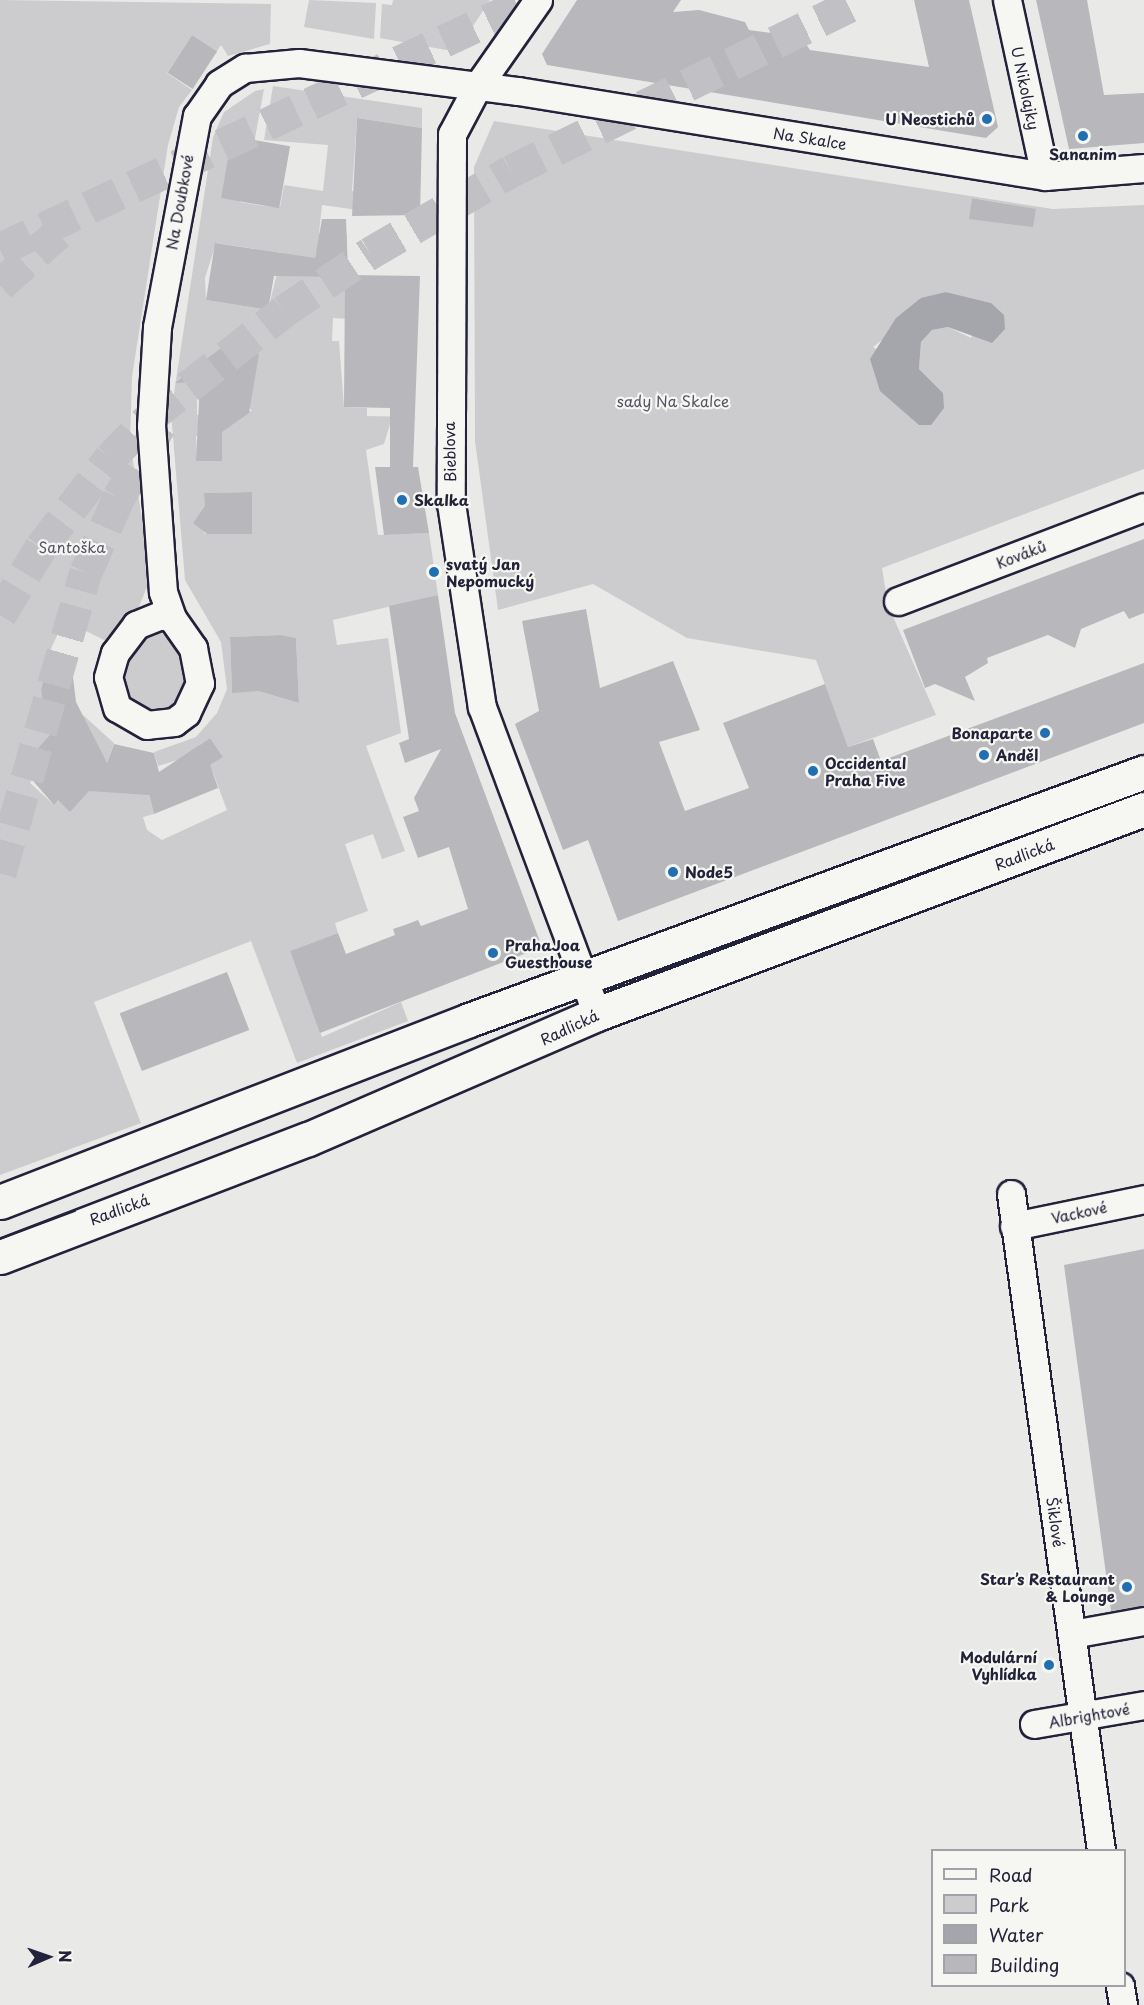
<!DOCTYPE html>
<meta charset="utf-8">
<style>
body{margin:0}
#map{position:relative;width:1144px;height:2005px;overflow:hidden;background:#e9e9e7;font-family:"Playpen Sans",sans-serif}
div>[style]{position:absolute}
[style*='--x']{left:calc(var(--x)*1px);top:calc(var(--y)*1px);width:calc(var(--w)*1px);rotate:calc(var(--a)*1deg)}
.green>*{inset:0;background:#ccccce}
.water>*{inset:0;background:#a5a5ac}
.building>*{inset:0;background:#b8b8bc;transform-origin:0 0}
.highway-tunnel>*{height:33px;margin-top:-16.5px;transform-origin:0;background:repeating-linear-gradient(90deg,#c1c1c5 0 33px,transparent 0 49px)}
.roads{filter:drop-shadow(2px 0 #22223b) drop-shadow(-2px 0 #22223b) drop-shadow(0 2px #22223b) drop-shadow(0 -2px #22223b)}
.street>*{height:27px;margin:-13.5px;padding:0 13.5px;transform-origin:13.5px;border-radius:13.5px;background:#f6f6f2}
.secondary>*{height:33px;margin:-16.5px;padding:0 16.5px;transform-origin:16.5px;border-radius:16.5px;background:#f6f6f2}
.tram>*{height:1.5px;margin:-0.75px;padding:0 0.75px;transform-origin:0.75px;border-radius:0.75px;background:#22223b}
.dots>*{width:16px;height:16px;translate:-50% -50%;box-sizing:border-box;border:3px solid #f6f6f2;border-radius:50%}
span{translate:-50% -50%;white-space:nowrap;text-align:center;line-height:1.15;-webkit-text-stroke:4.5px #f6f6f2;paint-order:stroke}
.street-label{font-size:15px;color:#22223b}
.poi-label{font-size:15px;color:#22223b;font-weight:700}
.right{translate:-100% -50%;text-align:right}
.left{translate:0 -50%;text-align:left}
.park-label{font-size:15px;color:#555567}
.legend{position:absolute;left:931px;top:1849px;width:195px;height:138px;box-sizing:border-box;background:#f6f6f2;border:2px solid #a1a1a9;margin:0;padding:8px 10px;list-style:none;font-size:18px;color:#22223b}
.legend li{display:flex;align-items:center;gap:12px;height:30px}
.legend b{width:30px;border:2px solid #a1a1a9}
.north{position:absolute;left:18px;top:1927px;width:60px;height:60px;-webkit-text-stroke:4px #f6f6f2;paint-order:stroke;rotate:88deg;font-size:16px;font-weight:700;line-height:24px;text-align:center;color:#22223b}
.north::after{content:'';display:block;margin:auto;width:21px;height:27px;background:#22223b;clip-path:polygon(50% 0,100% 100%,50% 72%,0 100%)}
</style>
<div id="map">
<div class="green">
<i style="clip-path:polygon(evenodd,0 0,271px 4px,270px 44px,228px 56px,221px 45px,217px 51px,192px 35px,167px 73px,192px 90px,179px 107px,168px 145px,132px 377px,130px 442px,151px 577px,136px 614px,108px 642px,64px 620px,50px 651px,48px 685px,41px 690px,56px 731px,83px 715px,114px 743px,104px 771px,119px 793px,148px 793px,154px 814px,143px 817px,147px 830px,162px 840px,227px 810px,213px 773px,197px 754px,158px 766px,154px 752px,196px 737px,217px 713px,227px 689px,221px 642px,185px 580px,171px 413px,213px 137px,224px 112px,255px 91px,264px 89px,255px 138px,232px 136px,240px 202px,264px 206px,280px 207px,284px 185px,323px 191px,328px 145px,264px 140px,273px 86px,422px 108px,422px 128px,357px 118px,352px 191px,358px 192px,358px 210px,322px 205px,319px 233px,347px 234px,348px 319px,333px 318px,332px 341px,339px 341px,344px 407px,367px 408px,367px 416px,418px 417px,391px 421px,384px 444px,366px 450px,378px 535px,429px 533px,438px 595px,333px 620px,337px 645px,388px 638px,401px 733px,366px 746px,405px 851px,382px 859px,373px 834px,345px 844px,368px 911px,335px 923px,338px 933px,290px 951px,322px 1037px,401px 1002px,408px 1021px,297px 1063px,251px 941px,94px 1002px,141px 1123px,0 1175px,0 0,216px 243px,282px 253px,268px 310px,206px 300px,205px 278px,216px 243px,0 0,316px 251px,341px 252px,341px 277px,312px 276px,316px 251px,0 0,203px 361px,214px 363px,252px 411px,197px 415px,197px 369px,203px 361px,0 0,222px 435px,222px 461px,197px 461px,196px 436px,222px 435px,0 0,252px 492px,252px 534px,205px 534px,196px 520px,205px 513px,205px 493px,252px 492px,0 0,280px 635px,296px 638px,299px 703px,258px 691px,232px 692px,230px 637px,280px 635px,0 0,210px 738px,223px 757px,211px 764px,199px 745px,210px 738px,0 0,33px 778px,98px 781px,70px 811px,58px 800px,53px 804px,30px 783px,33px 778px)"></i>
<i style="clip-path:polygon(309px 0,376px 3px,374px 39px,304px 27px)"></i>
<i style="clip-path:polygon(393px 0,490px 0,462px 43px,446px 50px,380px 38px,382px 4px,392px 5px)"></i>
<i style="clip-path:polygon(evenodd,494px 121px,1053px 209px,1144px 205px,1144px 469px,882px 568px,888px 605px,936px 715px,848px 747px,816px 660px,687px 638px,593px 584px,498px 610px,475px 441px,474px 167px,494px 121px,972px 198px,1007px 204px,970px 218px,972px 198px,494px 121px,946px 292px,991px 303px,971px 338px,948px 327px,932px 330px,921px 342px,919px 369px,943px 393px,873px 347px,946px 292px)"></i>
<i style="clip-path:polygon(155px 630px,175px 640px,191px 671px,177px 704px,164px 713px,136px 711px,116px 681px,132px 640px)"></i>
</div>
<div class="water">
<i style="clip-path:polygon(946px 292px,991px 303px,1004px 315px,1005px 329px,992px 343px,948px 327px,932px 330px,921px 342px,919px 369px,943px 393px,944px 408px,931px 425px,919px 425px,880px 391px,870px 359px,896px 318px,921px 298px)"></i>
</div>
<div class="building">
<i style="clip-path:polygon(577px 0,681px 0,673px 12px,699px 10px,745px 22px,749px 30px,801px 37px,810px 50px,929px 67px,914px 0,969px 0,998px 127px,986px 138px,547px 65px,542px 54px)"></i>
<i style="clip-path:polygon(1036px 0,1087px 0,1104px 95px,1144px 93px,1144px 143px,1069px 149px)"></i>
<i style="left:192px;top:35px;width:30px;height:45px;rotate:33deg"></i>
<i style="clip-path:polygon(357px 118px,422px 128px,420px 215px,352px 216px)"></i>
<i style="left:232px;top:136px;width:59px;height:63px;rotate:10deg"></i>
<i style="clip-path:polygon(972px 198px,1036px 209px,1033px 227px,969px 219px)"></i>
<i style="clip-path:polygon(322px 219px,346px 219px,348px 275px,420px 276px,413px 467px,418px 467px,429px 533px,384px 535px,375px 467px,390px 467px,390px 408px,344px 407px,345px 277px,274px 276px,268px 310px,206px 300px,215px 243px,315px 258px)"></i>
<i style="clip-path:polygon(221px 348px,259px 354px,249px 413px,222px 432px,222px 461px,196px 461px,200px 382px,175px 383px)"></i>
<i style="clip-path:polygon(252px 492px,252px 534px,207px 534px,193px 523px,205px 506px,204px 493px)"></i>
<i style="clip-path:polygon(1144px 539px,1144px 613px,1129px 619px,1124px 611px,1081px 629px,1075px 648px,1048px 635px,987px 658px,988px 663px,965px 677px,975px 701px,935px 684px,925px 688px,903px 630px)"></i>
<i style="clip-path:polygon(438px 595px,455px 713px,542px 947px,320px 1033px,290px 951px,338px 933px,346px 954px,395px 935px,393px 929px,405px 925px,418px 920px,421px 926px,468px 909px,449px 847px,418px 858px,403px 817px,419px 811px,414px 798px,441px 749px,405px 763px,399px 743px,409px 739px,389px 606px)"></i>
<i style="clip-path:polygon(586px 609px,600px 688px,673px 661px,700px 730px,659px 742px,685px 811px,749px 788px,723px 723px,825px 684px,848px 747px,873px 739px,881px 761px,1144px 663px,1144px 723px,618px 921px,588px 840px,563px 850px,515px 724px,539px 711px,522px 621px)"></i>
<i style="clip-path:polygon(281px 635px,296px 638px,299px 703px,258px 691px,232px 693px,230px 637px)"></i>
<i style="clip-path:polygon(47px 668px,72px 669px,76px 702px,107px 763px,114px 744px,154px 753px,159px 772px,210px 738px,223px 757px,210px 765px,218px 788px,154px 814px,149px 795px,89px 791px,70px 812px,58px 800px,54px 805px,21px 767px,50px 735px,41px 690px)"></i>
<i style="left:227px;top:972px;width:62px;height:115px;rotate:69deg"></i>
<i style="clip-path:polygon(1144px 1249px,1144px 1606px,1111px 1611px,1064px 1265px)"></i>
</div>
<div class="highway-tunnel">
<i style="--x:0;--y:249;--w:586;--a:-25.12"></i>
<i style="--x:0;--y:285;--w:78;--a:-41.9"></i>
<i style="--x:0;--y:615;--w:79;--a:-58.9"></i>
<i style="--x:41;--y:547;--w:113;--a:-52.2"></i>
<i style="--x:110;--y:458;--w:57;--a:-45.7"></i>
<i style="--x:150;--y:417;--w:171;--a:-38.3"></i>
<i style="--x:284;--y:311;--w:104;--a:-34"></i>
<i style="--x:370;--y:253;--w:163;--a:-30.2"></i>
<i style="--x:511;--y:171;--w:390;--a:-26"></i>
<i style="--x:0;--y:873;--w:313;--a:-74.1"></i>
<i style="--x:86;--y:572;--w:82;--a:-66.3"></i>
<i style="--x:119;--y:497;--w:83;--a:-60.3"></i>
</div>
<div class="roads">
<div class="street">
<i style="--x:538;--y:0;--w:106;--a:125"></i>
<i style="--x:477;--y:87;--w:53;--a:118"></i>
<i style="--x:452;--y:134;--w:369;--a:90.2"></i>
<i style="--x:451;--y:503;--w:206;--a:81.4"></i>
<i style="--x:482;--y:707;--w:328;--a:69.5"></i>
<i style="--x:1007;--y:0;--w:180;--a:77.8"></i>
<i style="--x:898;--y:601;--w:263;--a:-20.9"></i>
<i style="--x:161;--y:615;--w:11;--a:15"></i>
<i style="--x:172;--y:618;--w:37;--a:55"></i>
<i style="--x:193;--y:648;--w:36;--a:79"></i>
<i style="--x:200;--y:683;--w:33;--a:115"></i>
<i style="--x:186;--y:713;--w:15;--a:143"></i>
<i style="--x:174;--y:722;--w:27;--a:174"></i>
<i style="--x:147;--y:725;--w:34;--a:-150"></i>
<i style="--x:117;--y:708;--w:32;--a:-106"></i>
<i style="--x:108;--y:677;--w:25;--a:-74"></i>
<i style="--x:115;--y:653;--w:35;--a:-53"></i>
<i style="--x:136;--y:625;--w:27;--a:-22"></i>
<i style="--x:172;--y:618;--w:28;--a:-109"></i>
<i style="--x:163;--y:592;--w:166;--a:-94.1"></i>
<i style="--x:151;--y:426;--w:99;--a:-86.5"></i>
<i style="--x:157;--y:327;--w:215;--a:-79.3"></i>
<i style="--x:197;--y:116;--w:39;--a:-55"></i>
<i style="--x:219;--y:84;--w:31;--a:-32"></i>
<i style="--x:245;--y:68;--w:54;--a:-5.3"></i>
<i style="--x:299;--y:63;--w:221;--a:7.3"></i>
<i style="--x:518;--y:91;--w:534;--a:9.16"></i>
<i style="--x:1045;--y:176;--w:99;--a:-4.6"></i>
<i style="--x:1011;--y:1194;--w:662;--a:82.19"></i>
<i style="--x:1014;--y:1226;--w:133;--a:-11.7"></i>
<i style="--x:1072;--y:1634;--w:73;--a:-10.2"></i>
<i style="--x:1034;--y:1724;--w:112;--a:-9.8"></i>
<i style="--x:1120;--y:1986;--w:19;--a:81"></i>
</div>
<div class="secondary">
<i style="--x:0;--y:1202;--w:503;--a:-21.21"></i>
<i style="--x:469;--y:1020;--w:719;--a:-20.17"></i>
<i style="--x:0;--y:1257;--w:330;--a:-21"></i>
<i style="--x:308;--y:1139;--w:315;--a:-23.4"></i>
<i style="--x:597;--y:1014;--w:584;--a:-20.54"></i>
</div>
</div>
<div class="tram">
<i style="--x:0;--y:1239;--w:80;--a:-20.5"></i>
</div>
<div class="dots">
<i style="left:987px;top:119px;background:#1f6fb2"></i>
<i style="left:1083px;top:136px;background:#1f6fb2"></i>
<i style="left:402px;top:500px;background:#1f6fb2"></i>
<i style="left:434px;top:572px;background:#1f6fb2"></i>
<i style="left:1045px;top:733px;background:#1f6fb2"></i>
<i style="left:984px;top:755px;background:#1f6fb2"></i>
<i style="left:813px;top:771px;background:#1f6fb2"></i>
<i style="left:673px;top:872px;background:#1f6fb2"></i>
<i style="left:493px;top:953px;background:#1f6fb2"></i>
<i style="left:1127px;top:1587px;background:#1f6fb2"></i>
<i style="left:1049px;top:1665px;background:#1f6fb2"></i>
</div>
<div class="street-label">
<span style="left:1026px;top:88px;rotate:78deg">U Nikolajky</span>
<span style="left:810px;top:138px;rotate:9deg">Na Skalce</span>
<span style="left:179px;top:202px;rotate:-80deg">Na Doubkové</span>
<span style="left:449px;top:452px;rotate:-91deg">Bieblova</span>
<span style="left:1021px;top:554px;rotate:-21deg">Kováků</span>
<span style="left:1024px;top:854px;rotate:-21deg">Radlická</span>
<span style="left:569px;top:1027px;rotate:-25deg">Radlická</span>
<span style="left:119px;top:1209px;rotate:-20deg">Radlická</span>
<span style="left:1079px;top:1212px;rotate:-12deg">Vackové</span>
<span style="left:1056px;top:1522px;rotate:82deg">Šiklové</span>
<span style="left:1089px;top:1715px;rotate:-10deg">Albrightové</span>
</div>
<div class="poi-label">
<span class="right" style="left:975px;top:119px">U Neostichů</span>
<span style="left:1083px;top:154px">Sananim</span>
<span class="left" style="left:414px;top:500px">Skalka</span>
<span class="left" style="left:446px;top:572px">svatý Jan<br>Nepomucký</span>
<span class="right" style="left:1033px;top:733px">Bonaparte</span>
<span class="left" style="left:996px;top:755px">Anděl</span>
<span class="left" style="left:825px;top:771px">Occidental<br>Praha Five</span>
<span class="left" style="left:685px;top:872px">Node5</span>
<span class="left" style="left:505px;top:953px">PrahaJoa<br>Guesthouse</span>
<span class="right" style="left:1115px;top:1587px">Star’s Restaurant<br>&amp; Lounge</span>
<span class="right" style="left:1037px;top:1665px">Modulární<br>Vyhlídka</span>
</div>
<div class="park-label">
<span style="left:673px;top:401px">sady Na Skalce</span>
<span style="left:72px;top:547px">Santoška</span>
</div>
<ul class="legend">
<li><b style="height:8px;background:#f6f6f2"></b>Road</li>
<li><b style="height:16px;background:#ccccce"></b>Park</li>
<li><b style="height:16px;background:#a5a5ac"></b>Water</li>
<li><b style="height:16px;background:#b8b8bc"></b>Building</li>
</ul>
<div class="north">N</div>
</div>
